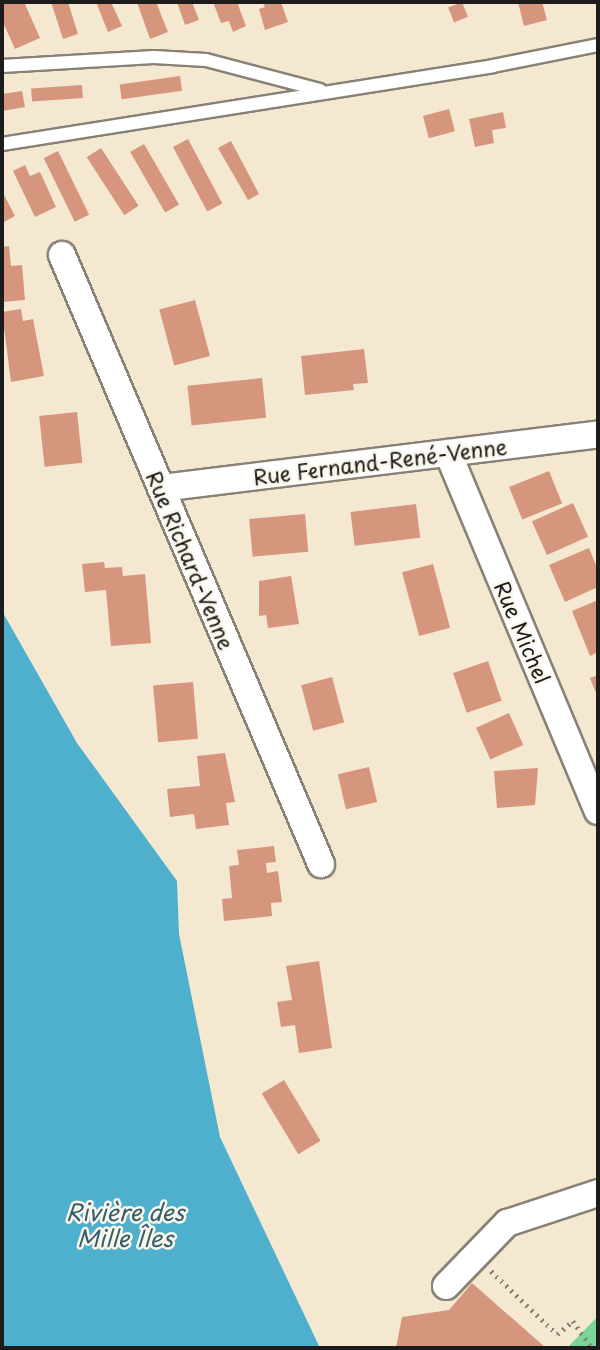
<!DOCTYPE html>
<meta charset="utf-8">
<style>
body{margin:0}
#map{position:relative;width:600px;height:1350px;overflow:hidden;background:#f5e8d1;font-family:"Playpen Sans",sans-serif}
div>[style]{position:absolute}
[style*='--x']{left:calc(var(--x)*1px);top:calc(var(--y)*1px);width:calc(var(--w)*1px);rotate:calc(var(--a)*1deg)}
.green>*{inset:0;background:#7bd49a}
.water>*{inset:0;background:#4fb0ce}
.building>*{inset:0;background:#d6967d;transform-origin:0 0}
.path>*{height:4.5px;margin-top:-2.25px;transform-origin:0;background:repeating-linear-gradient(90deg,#888276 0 2px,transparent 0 7px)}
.roads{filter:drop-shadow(2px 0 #888276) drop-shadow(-2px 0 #888276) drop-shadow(0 2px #888276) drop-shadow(0 -2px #888276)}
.service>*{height:12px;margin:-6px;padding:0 6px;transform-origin:6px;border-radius:6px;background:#fff}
.minor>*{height:26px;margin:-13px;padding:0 13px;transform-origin:13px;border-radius:13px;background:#fff}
span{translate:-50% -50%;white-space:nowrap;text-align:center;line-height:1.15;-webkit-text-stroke:5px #fbf7ec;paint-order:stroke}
.street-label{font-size:21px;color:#1c1c1c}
.water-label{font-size:23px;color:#335f6c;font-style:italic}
.frame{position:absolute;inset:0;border:4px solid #1c1c1c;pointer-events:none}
</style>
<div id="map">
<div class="green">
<i style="clip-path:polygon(598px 1316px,598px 1348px,567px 1348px)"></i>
</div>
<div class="water">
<i style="clip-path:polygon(2px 611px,77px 743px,177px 881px,179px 934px,220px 1137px,320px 1348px,2px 1348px)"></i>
</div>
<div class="building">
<i style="clip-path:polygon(2px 2px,24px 2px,40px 38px,15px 49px,2px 20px)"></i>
<i style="clip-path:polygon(51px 2px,68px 2px,78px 34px,63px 39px)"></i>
<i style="clip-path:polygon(96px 2px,111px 2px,122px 26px,108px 32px)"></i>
<i style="clip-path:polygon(137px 2px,156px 2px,168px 32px,150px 39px)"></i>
<i style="clip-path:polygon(177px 2px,192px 2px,199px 20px,185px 25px)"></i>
<i style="clip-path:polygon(213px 2px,237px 2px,246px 26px,233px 32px,229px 21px,221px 23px)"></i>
<i style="clip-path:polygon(263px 2px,281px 2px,288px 22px,265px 30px,259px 9px,265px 7px)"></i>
<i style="left:462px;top:2px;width:16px;height:15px;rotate:68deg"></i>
<i style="clip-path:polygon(518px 2px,542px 2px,547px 20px,524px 26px)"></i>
<i style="left:180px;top:76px;width:15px;height:61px;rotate:82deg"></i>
<i style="left:82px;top:85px;width:13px;height:51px;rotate:86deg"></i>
<i style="clip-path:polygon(22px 91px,25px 107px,2px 111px,2px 94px)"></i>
<i style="left:449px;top:109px;width:23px;height:27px;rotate:75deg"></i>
<i style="clip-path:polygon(503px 112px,506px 128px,492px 130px,494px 143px,475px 147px,469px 119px)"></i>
<i style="left:188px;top:139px;width:73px;height:17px;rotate:62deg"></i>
<i style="clip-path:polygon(231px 141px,259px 194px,248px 200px,218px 148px)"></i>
<i style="left:144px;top:144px;width:70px;height:16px;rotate:60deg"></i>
<i style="left:101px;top:148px;width:69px;height:17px;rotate:57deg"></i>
<i style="left:58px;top:151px;width:71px;height:16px;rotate:64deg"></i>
<i style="clip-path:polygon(25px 165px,30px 176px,40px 172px,56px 207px,35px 217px,13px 171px)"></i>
<i style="clip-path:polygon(2px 191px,15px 216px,2px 223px)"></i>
<i style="clip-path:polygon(9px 246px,11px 266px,22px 265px,25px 300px,2px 302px,2px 247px)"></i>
<i style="left:195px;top:300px;width:58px;height:37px;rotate:75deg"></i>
<i style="clip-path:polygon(21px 309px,23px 321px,33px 319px,44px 376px,11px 382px,2px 312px)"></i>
<i style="clip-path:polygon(364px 349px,368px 383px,353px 384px,354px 390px,305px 395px,301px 356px)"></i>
<i style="left:262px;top:378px;width:40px;height:75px;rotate:84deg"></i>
<i style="left:77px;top:412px;width:51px;height:38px;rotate:84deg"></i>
<i style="left:549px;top:471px;width:35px;height:43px;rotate:68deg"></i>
<i style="left:573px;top:503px;width:37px;height:45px;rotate:66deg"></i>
<i style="left:416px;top:504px;width:34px;height:66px;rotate:83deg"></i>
<i style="left:305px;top:514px;width:38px;height:56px;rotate:85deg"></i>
<i style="clip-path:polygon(589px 548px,598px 570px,598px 587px,565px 602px,549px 565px)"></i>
<i style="clip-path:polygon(104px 562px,105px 568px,122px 567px,123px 576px,145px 574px,151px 643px,111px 646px,106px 590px,85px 592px,82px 564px)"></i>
<i style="left:433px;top:564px;width:66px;height:32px;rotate:75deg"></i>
<i style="clip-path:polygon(291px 576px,299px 624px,268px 628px,266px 615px,259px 616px,259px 581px)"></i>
<i style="clip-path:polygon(598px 600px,598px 652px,590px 656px,572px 611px)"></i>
<i style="left:488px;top:661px;width:42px;height:37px;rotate:71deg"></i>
<i style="clip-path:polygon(598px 675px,598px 698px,590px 678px)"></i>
<i style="left:332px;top:677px;width:47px;height:32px;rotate:75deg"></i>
<i style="left:193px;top:682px;width:57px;height:40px;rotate:85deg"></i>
<i style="left:509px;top:713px;width:35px;height:36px;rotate:66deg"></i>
<i style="clip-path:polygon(225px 753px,235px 802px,226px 803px,229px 825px,196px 829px,194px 814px,170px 817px,167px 789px,200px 786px,197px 756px)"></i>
<i style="left:369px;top:767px;width:36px;height:32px;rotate:77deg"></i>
<i style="clip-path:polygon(538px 768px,535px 805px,497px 808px,494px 771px)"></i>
<i style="clip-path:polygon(274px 846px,276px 862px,266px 863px,267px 873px,278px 871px,282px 902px,271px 903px,272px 916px,224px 921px,222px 899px,232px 898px,229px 866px,239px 865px,237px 850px)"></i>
<i style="clip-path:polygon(319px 961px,332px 1048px,299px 1053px,295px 1025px,281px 1027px,277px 1002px,292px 1000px,286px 966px)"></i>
<i style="left:284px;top:1080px;width:71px;height:26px;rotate:59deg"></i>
<i style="clip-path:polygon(472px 1283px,546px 1348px,396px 1348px,402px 1317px,449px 1310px)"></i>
</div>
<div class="path">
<i style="--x:491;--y:1271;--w:91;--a:43.7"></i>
<i style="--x:557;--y:1334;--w:21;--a:-39"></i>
<i style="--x:573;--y:1321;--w:33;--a:55"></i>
</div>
<div class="roads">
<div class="service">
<i style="--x:2;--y:66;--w:152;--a:-3.4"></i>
<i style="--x:154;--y:57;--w:52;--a:3.3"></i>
<i style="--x:206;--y:60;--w:118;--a:14.7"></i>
<i style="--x:2;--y:144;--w:497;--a:-9"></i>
<i style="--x:493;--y:66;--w:107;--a:-11.3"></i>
</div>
<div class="minor">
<i style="--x:62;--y:255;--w:662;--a:66.96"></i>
<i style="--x:448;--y:453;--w:388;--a:67.3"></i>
<i style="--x:161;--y:488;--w:440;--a:-7"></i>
<i style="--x:446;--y:1286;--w:88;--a:-45.9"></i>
<i style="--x:507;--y:1223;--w:96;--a:-18.2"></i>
</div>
</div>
<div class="street-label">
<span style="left:380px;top:461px;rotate:-7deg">Rue Fernand-René-Venne</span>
<span style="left:191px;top:560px;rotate:67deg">Rue Richard-Venne</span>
<span style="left:523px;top:632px;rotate:67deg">Rue Michel</span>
</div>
<div class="water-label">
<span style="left:125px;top:1225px">Rivière des<br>Mille Îles</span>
</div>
<div class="frame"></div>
</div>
